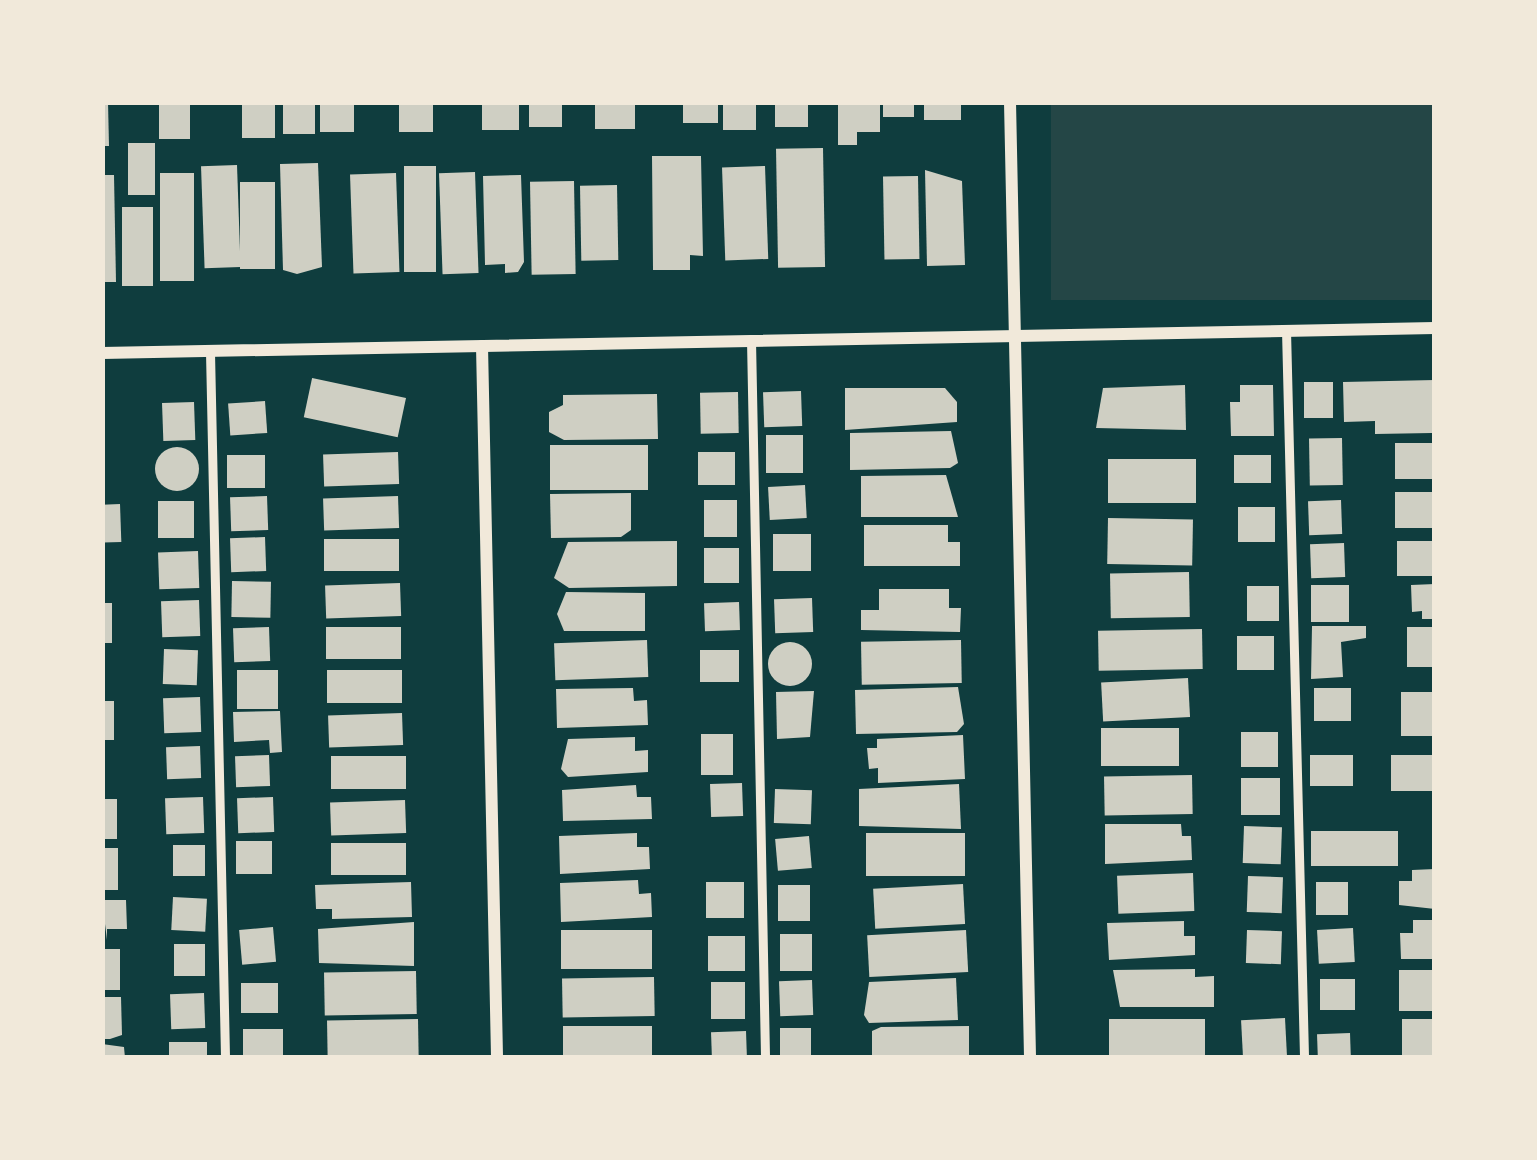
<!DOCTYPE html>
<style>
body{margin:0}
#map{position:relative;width:1537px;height:1160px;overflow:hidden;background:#0f3d3e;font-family:Ubuntu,sans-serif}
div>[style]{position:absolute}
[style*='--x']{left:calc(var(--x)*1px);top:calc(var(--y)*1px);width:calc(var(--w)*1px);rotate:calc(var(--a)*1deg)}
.green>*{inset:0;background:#244646;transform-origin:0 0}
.building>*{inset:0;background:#cfcfc3;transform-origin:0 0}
.round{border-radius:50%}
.service>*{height:9px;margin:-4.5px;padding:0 4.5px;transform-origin:4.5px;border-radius:4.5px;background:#f1e9da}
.minor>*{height:12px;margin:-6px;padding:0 6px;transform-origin:6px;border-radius:6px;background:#f1e9da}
span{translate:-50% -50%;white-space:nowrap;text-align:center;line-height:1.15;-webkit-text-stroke:9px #f1e9da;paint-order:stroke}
.frame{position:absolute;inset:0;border:105px solid #f1e9da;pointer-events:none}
</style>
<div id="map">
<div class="green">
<i style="left:1051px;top:102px;width:384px;height:198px"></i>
</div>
<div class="building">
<i style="clip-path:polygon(102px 102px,108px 102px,109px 146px,102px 146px)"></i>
<i style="left:159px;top:102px;width:31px;height:37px"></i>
<i style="left:242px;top:102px;width:33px;height:36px"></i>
<i style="left:283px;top:102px;width:32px;height:32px"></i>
<i style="left:320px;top:102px;width:34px;height:30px"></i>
<i style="left:399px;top:102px;width:34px;height:30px"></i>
<i style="left:482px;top:102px;width:37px;height:28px"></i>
<i style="left:529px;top:102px;width:33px;height:25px"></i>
<i style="left:595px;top:102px;width:40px;height:27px"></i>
<i style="left:683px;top:102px;width:35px;height:21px"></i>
<i style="left:723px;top:102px;width:33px;height:28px"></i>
<i style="left:775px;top:102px;width:33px;height:25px"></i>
<i style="clip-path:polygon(838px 102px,880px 102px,880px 132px,857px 132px,857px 145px,838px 145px)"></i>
<i style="left:883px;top:102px;width:31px;height:15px"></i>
<i style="left:924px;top:102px;width:37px;height:18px"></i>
<i style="left:155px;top:143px;width:52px;height:27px;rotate:90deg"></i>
<i style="left:823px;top:148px;width:119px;height:47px;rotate:89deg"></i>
<i style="clip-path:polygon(652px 156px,701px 156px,703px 256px,690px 255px,690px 270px,653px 270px)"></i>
<i style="clip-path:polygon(318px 163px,322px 267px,297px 274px,283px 270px,280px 164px)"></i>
<i style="left:237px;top:165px;width:102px;height:36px;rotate:88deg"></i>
<i style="left:404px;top:166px;width:32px;height:106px"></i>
<i style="left:765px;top:166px;width:93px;height:43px;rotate:88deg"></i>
<i style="clip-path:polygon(925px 170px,962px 181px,965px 265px,927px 266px)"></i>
<i style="left:475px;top:172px;width:101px;height:36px;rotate:88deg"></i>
<i style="left:160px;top:173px;width:34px;height:108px"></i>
<i style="left:396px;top:173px;width:99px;height:46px;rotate:88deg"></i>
<i style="clip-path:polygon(102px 175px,114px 175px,116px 282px,102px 282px)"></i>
<i style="clip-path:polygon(521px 175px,524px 262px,518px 272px,505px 273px,505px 264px,485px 265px,483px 176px)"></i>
<i style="left:918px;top:176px;width:83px;height:35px;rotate:89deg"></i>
<i style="left:574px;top:181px;width:93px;height:44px;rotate:89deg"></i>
<i style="left:240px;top:182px;width:35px;height:87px"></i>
<i style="left:617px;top:185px;width:75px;height:37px;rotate:89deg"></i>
<i style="left:122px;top:207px;width:31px;height:79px"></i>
<i style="clip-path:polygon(1435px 380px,1432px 433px,1375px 434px,1375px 421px,1344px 422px,1343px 382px)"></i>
<i style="left:1304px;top:382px;width:29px;height:36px"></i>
<i style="clip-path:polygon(1185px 385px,1186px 430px,1096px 428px,1103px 388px)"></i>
<i style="clip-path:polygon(1240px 385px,1273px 385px,1274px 436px,1231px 436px,1230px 402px,1240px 402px)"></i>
<i style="clip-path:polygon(845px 388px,945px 388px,957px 402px,957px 422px,845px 430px)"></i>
<i style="left:801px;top:391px;width:35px;height:38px;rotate:88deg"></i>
<i style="left:738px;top:392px;width:41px;height:38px;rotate:89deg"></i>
<i style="clip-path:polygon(657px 394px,658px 439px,564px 440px,549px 432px,549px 412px,563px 405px,563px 395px)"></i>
<i style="left:406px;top:398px;width:40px;height:96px;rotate:102deg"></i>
<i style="left:265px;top:401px;width:32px;height:37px;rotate:86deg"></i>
<i style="left:194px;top:402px;width:38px;height:32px;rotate:88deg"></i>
<i style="clip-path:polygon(951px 431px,958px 463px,950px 468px,850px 470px,850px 433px)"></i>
<i style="left:766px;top:435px;width:37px;height:38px"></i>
<i style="left:1342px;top:438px;width:47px;height:33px;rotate:89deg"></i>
<i style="left:1435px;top:443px;width:36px;height:40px;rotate:90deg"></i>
<i style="left:550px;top:445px;width:98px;height:45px"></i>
<i class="round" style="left:155px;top:447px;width:44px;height:44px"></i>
<i style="left:398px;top:452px;width:32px;height:75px;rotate:88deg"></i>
<i style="left:735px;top:452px;width:33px;height:37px;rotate:90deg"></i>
<i style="left:227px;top:455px;width:38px;height:33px"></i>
<i style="left:1234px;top:455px;width:37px;height:28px"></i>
<i style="left:1108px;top:459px;width:88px;height:44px"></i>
<i style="clip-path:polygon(946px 475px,958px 517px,861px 517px,861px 476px)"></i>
<i style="left:805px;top:485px;width:33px;height:37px;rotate:87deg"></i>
<i style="left:1435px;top:492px;width:36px;height:40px;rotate:90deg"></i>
<i style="clip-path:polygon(631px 493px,631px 530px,621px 537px,551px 538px,550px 494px)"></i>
<i style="left:267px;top:496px;width:34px;height:37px;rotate:88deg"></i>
<i style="left:398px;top:496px;width:32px;height:75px;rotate:88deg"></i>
<i style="left:704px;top:500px;width:33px;height:37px"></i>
<i style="left:1341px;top:500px;width:34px;height:33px;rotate:88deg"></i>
<i style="left:158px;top:501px;width:36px;height:37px"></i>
<i style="left:120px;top:504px;width:38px;height:18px;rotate:88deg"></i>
<i style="left:1238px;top:507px;width:37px;height:35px"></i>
<i style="left:1108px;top:518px;width:85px;height:46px;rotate:1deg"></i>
<i style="clip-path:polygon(864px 525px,948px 525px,948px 542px,960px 542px,960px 566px,864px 566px)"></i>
<i style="left:773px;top:534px;width:38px;height:37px"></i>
<i style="left:265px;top:537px;width:34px;height:35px;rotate:88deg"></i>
<i style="left:399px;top:539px;width:32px;height:75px;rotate:90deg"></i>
<i style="clip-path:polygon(677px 541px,677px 586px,569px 588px,554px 578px,568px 542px)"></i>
<i style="left:1397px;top:541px;width:38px;height:35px"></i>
<i style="left:1344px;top:543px;width:34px;height:34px;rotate:88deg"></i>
<i style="left:704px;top:548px;width:35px;height:35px"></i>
<i style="left:198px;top:551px;width:37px;height:40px;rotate:88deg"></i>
<i style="left:1189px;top:572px;width:45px;height:79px;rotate:89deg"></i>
<i style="left:232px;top:581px;width:39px;height:36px;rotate:1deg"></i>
<i style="left:400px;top:583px;width:33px;height:75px;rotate:88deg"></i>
<i style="clip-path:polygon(1435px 584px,1435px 619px,1422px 619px,1422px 611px,1412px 612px,1411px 585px)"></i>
<i style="left:1311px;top:585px;width:38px;height:37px"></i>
<i style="left:1247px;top:586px;width:32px;height:35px"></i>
<i style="clip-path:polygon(879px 589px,949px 589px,949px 608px,961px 608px,960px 632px,861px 630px,861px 610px,879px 610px)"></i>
<i style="clip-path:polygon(566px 592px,645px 593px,645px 631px,564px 631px,557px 614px)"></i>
<i style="left:812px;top:598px;width:34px;height:38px;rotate:88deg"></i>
<i style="left:199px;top:600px;width:36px;height:38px;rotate:88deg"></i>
<i style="left:739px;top:602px;width:28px;height:35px;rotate:88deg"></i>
<i style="left:102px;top:603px;width:10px;height:40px"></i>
<i style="clip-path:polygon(1312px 626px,1366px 626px,1366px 638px,1341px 642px,1343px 677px,1311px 679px)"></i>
<i style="left:269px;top:627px;width:34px;height:36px;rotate:88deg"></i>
<i style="left:401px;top:627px;width:32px;height:75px;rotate:90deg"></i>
<i style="left:1407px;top:627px;width:28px;height:40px"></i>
<i style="left:1202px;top:629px;width:40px;height:104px;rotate:89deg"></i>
<i style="left:1237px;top:636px;width:37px;height:34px"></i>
<i style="left:647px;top:640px;width:37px;height:93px;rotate:88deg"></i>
<i style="left:961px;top:640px;width:43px;height:100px;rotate:89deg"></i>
<i class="round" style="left:768px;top:642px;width:44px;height:44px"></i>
<i style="left:164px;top:649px;width:34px;height:35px;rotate:2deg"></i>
<i style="left:700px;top:650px;width:39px;height:32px"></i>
<i style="left:237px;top:670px;width:41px;height:39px"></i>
<i style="left:327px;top:670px;width:75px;height:33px"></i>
<i style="left:1188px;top:678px;width:39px;height:87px;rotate:87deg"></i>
<i style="clip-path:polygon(958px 687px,964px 724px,957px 732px,856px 734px,855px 690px)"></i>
<i style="clip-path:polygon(633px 688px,634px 701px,647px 700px,648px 725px,557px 728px,556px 689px)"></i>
<i style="left:1314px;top:688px;width:37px;height:33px"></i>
<i style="clip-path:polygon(814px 691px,810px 737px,777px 739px,776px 692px)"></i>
<i style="left:1435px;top:692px;width:44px;height:34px;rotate:90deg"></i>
<i style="left:200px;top:697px;width:35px;height:37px;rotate:88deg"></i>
<i style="left:102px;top:701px;width:12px;height:39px"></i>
<i style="clip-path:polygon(280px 711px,282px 752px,270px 753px,269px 740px,234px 742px,233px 712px)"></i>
<i style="left:402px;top:713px;width:32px;height:74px;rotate:88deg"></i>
<i style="left:1179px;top:728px;width:38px;height:78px;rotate:90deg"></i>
<i style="left:1241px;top:732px;width:37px;height:35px"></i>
<i style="left:701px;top:734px;width:32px;height:41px"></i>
<i style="clip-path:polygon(963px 735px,965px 779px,878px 783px,878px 768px,869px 769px,867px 748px,877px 748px,877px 739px)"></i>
<i style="clip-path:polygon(635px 737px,635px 751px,648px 750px,648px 772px,568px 777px,561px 769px,568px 739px)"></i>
<i style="left:200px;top:746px;width:32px;height:34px;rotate:88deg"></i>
<i style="left:269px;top:755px;width:31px;height:34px;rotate:88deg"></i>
<i style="left:1310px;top:755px;width:43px;height:31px"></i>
<i style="left:1435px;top:755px;width:36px;height:44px;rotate:90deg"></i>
<i style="left:406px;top:756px;width:33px;height:75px;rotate:90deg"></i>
<i style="left:1192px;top:775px;width:39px;height:88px;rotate:89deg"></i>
<i style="left:1241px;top:778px;width:39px;height:37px"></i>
<i style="left:742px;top:783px;width:33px;height:32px;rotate:88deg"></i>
<i style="clip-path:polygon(959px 784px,961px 829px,859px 826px,859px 789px)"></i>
<i style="clip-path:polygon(636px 785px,637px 797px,651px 797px,652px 819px,563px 821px,562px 790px)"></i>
<i style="left:775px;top:789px;width:37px;height:34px;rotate:2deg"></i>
<i style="left:203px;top:797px;width:36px;height:38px;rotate:88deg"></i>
<i style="left:273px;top:797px;width:35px;height:36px;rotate:88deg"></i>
<i style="left:102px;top:799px;width:15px;height:40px"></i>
<i style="left:405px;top:800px;width:33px;height:75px;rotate:88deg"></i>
<i style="clip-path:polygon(1105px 824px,1181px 824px,1182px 836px,1191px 836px,1192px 860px,1105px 864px)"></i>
<i style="left:1244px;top:826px;width:38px;height:37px;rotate:2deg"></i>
<i style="left:1311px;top:831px;width:87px;height:35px"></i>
<i style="clip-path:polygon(637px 833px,637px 847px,649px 847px,650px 869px,560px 874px,559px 836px)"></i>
<i style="left:965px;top:833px;width:43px;height:99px;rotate:90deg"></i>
<i style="left:809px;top:836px;width:32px;height:34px;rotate:85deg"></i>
<i style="left:236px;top:841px;width:36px;height:33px"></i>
<i style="left:406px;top:843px;width:32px;height:75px;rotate:90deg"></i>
<i style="left:173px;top:845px;width:32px;height:31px"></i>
<i style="left:102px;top:848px;width:16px;height:42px"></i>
<i style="clip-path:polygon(1435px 869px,1435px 909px,1399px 905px,1399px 881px,1412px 881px,1412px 870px)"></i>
<i style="left:1193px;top:873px;width:38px;height:76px;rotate:88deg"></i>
<i style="left:1248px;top:876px;width:35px;height:36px;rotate:2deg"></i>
<i style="clip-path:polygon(638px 880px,639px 894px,651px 893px,652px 917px,561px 922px,560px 883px)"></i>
<i style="clip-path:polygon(411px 882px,412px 917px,332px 919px,332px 909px,316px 909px,315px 885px)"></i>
<i style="left:706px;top:882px;width:38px;height:36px"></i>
<i style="left:1316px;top:882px;width:32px;height:33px"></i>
<i style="left:963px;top:884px;width:40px;height:90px;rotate:87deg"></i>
<i style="left:778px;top:885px;width:32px;height:36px"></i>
<i style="left:173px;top:897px;width:34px;height:33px;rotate:3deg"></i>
<i style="clip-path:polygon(102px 900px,126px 900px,127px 929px,107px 929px,107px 940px)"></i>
<i style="clip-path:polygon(1413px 920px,1435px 920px,1435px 959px,1401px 959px,1400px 933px,1413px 933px)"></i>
<i style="clip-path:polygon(1184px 921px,1184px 936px,1195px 936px,1195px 955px,1109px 960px,1107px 923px)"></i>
<i style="clip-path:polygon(414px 922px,414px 966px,319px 963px,318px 929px)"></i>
<i style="left:273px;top:927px;width:35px;height:34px;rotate:85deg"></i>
<i style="left:1353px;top:928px;width:34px;height:36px;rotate:87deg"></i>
<i style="left:652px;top:930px;width:39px;height:91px;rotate:90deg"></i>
<i style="left:966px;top:930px;width:42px;height:99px;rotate:87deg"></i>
<i style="left:1247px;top:930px;width:35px;height:33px;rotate:2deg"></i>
<i style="left:780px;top:934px;width:32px;height:37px"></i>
<i style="left:708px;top:936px;width:37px;height:35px"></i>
<i style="left:174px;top:944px;width:31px;height:32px"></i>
<i style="left:102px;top:949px;width:18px;height:41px"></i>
<i style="clip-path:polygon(1195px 969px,1195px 977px,1214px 976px,1214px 1007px,1120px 1007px,1113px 970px)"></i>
<i style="left:1399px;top:970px;width:36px;height:41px"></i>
<i style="left:416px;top:971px;width:43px;height:92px;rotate:89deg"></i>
<i style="left:654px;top:977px;width:39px;height:92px;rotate:89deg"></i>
<i style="clip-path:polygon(956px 978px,958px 1020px,869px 1023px,864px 1015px,869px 982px)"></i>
<i style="left:1355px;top:979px;width:31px;height:35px;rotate:90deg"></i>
<i style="left:812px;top:980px;width:35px;height:33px;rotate:88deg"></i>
<i style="left:711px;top:982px;width:34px;height:37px"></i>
<i style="left:278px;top:983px;width:30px;height:37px;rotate:90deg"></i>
<i style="left:204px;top:993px;width:35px;height:34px;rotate:88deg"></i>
<i style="clip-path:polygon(102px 997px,121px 997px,122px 1035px,110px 1039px,102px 1039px)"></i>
<i style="left:1285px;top:1018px;width:40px;height:44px;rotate:87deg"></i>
<i style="left:418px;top:1019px;width:39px;height:91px;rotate:89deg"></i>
<i style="left:1109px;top:1019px;width:96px;height:37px"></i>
<i style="left:1402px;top:1019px;width:33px;height:38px"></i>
<i style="left:652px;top:1026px;width:32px;height:89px;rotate:90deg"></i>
<i style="clip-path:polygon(969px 1026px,969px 1058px,872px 1058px,872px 1031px,881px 1027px)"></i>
<i style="left:780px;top:1028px;width:31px;height:30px"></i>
<i style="left:283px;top:1029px;width:29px;height:40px;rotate:90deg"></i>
<i style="left:746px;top:1031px;width:27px;height:35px;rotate:88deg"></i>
<i style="left:1350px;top:1033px;width:25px;height:33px;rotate:88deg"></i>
<i style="left:207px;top:1042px;width:16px;height:38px;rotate:90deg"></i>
<i style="clip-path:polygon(102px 1044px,124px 1047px,125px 1058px,102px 1058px)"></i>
</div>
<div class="service">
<i style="--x:1286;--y:330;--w:728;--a:88.58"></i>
<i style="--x:751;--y:340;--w:718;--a:88.88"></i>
<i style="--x:210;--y:352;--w:706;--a:88.78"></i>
</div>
<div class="minor">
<i style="--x:1010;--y:102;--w:956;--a:88.8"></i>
<i style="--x:482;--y:346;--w:712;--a:88.79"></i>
<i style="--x:102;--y:353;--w:1333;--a:-1.07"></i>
</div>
<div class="frame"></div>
</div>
